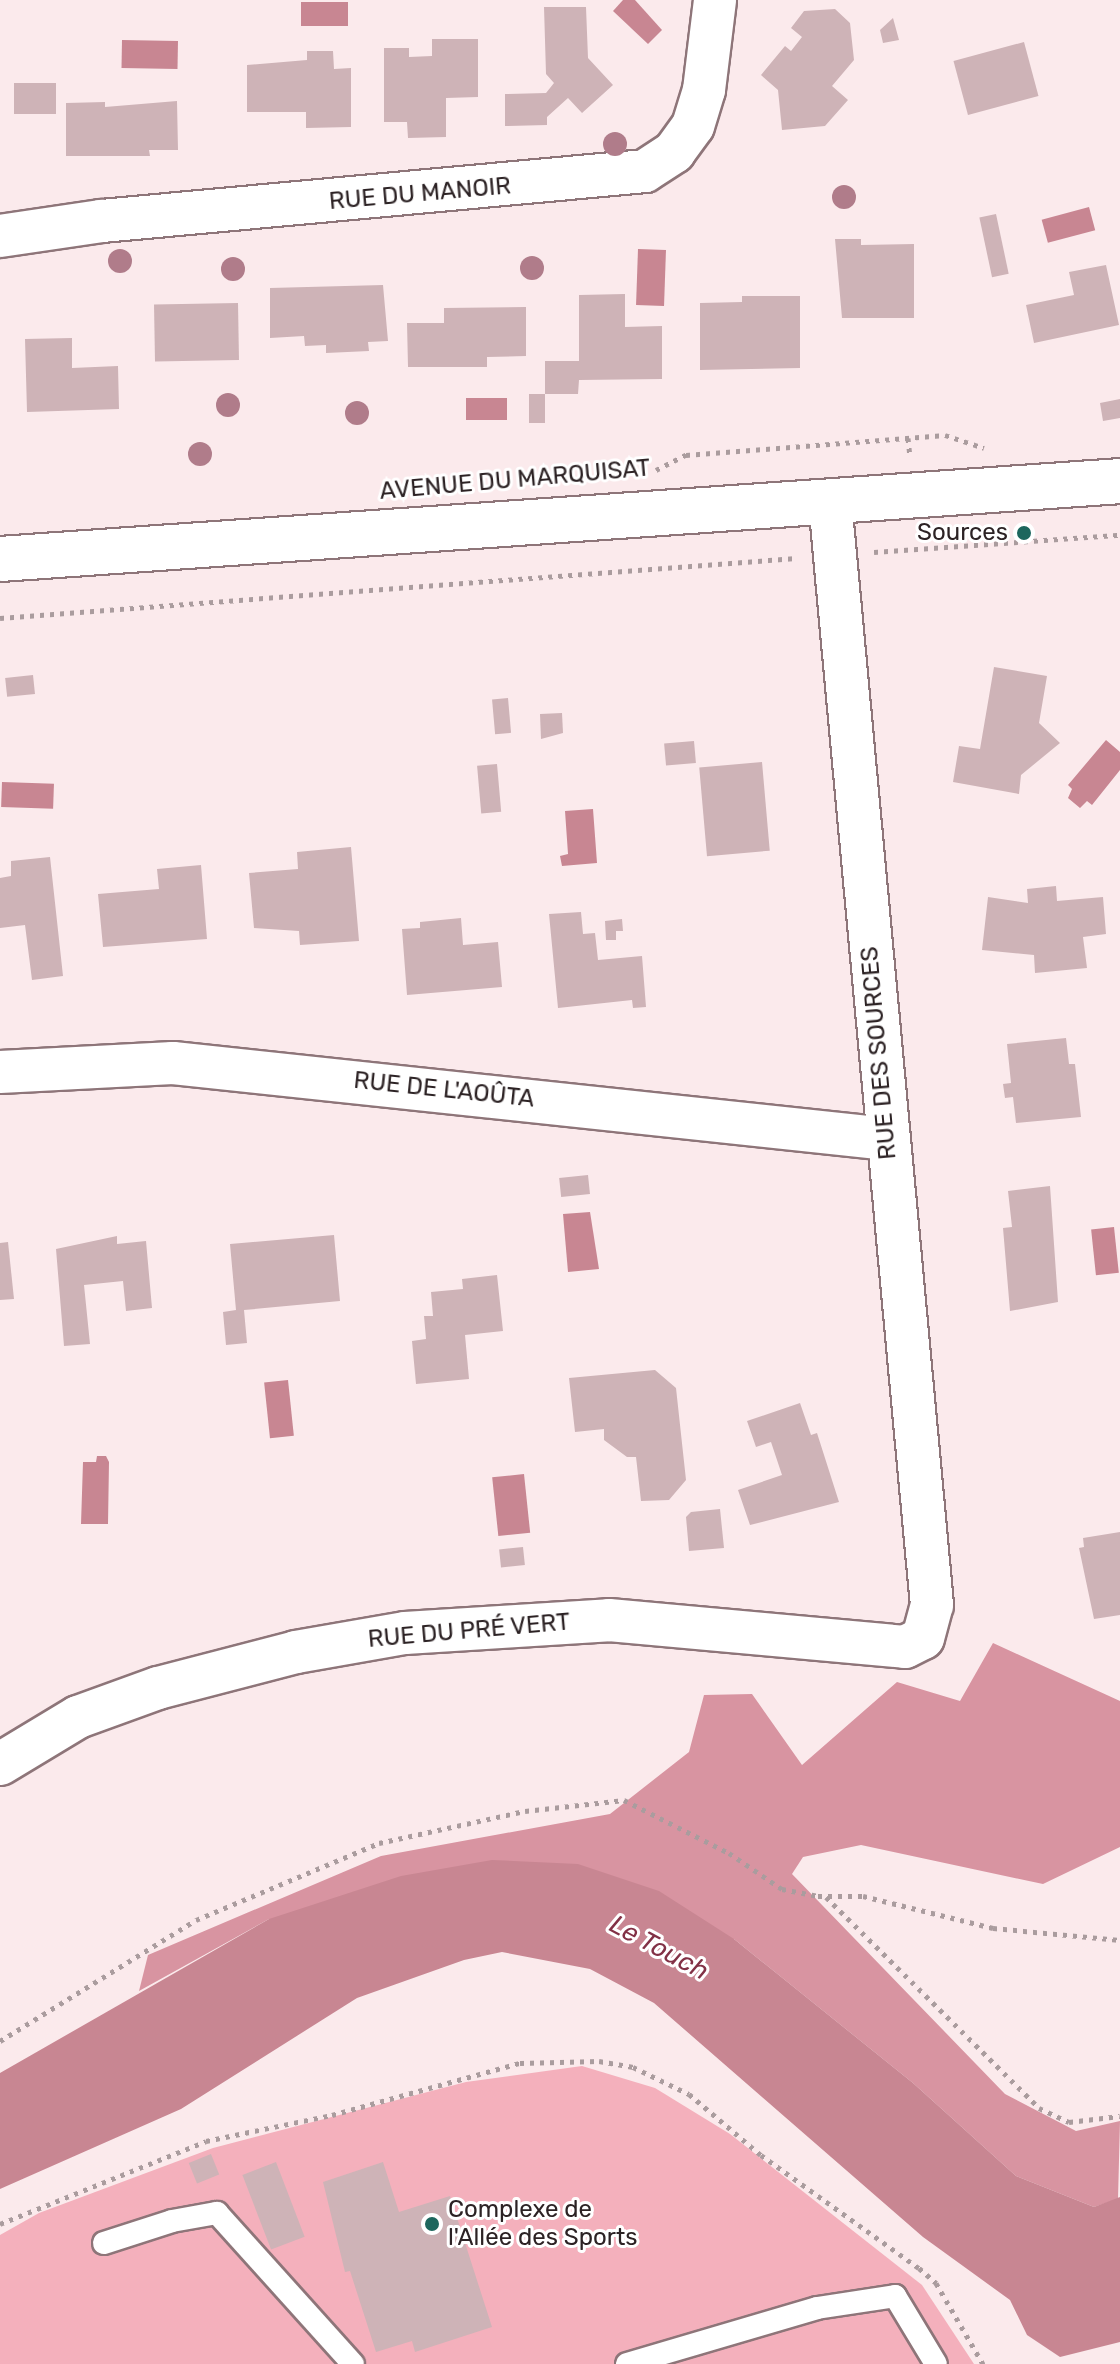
<!DOCTYPE html>
<meta charset="utf-8">
<style>
body{margin:0}
#map{position:relative;width:1120px;height:2364px;overflow:hidden;background:#fbeaec;font-family:Rubik,sans-serif}
div>[style]{position:absolute}
[style*='--x']{left:calc(var(--x)*1px);top:calc(var(--y)*1px);width:calc(var(--w)*1px);rotate:calc(var(--a)*1deg)}
.green>*{inset:0;background:#f4b0bc}
.forest>*{inset:0;background:#d894a1}
.water>*{inset:0;background:#c88692;transform-origin:0 0}
.building>*{inset:0;background:#ceb3b7;transform-origin:0 0}
.path>*{height:5px;margin-top:-2.5px;transform-origin:0;background:repeating-linear-gradient(90deg,#aa9c9e 0 4px,transparent 0 10px)}
.roads{filter:drop-shadow(2px 0 #8e7579) drop-shadow(-2px 0 #8e7579) drop-shadow(0 2px #8e7579) drop-shadow(0 -2px #8e7579)}
.service>*{height:22px;margin:-11px;padding:0 11px;transform-origin:11px;border-radius:11px;background:#fff}
.minor>*{height:42px;margin:-21px;padding:0 21px;transform-origin:21px;border-radius:21px;background:#fff}
.secondary>*{height:44px;margin:-22px;padding:0 22px;transform-origin:22px;border-radius:22px;background:#fff}
.trees>*{width:24px;height:24px;margin:-12px;border-radius:50%;background:#b07c8a}
.dots>*{width:22px;height:22px;translate:-50% -50%;box-sizing:border-box;border:4px solid #fff;border-radius:50%}
span{translate:-50% -50%;white-space:nowrap;text-align:center;line-height:1.15;-webkit-text-stroke:6px #fff;paint-order:stroke}
.street-label{font-size:24px;color:#2c2224}
.poi-label{font-size:24px;color:#2c2224}
.right{translate:-100% -50%;text-align:right}
.left{translate:0 -50%;text-align:left}
.water-label{font-size:26px;color:#823146;font-style:italic}
</style>
<div id="map">
<div class="green">
<i style="clip-path:polygon(582px 2066px,655px 2088px,730px 2134px,922px 2285px,974px 2364px,0 2364px,0 2235px,39px 2213px,213px 2148px,466px 2082px)"></i>
</div>
<div class="forest">
<i style="clip-path:polygon(993px 1643px,1120px 1701px,1120px 1847px,1043px 1884px,861px 1845px,803px 1857px,792px 1874px,1005px 2094px,1076px 2131px,1120px 2121px,1118px 2199px,1094px 2207px,1016px 2176px,913px 2083px,734px 1939px,269px 1919px,139px 1991px,148px 1955px,381px 1856px,610px 1814px,689px 1752px,704px 1695px,752px 1694px,802px 1765px,897px 1682px,960px 1701px)"></i>
</div>
<div class="water">
<i style="clip-path:polygon(623px 0,635px 0,662px 30px,648px 44px,613px 11px)"></i>
<i style="left:301px;top:2px;width:47px;height:24px"></i>
<i style="left:122px;top:40px;width:56px;height:28px;rotate:1deg"></i>
<i style="left:1089px;top:207px;width:24px;height:49px;rotate:75deg"></i>
<i style="left:638px;top:249px;width:28px;height:56px;rotate:2deg"></i>
<i style="left:466px;top:398px;width:41px;height:22px"></i>
<i style="clip-path:polygon(1106px 740px,1120px 752px,1120px 770px,1092px 805px,1087px 801px,1080px 808px,1068px 798px,1072px 789px,1068px 785px)"></i>
<i style="left:2px;top:782px;width:52px;height:25px;rotate:2deg"></i>
<i style="clip-path:polygon(593px 809px,597px 863px,562px 866px,560px 856px,568px 854px,565px 811px)"></i>
<i style="clip-path:polygon(590px 1212px,599px 1269px,568px 1272px,563px 1214px)"></i>
<i style="left:1114px;top:1227px;width:46px;height:23px;rotate:84deg"></i>
<i style="left:288px;top:1380px;width:56px;height:24px;rotate:84deg"></i>
<i style="clip-path:polygon(97px 1456px,106px 1456px,109px 1462px,108px 1524px,81px 1524px,83px 1462px,96px 1462px)"></i>
<i style="left:524px;top:1474px;width:59px;height:32px;rotate:84deg"></i>
<i style="clip-path:polygon(492px 1860px,578px 1864px,659px 1891px,734px 1939px,913px 2083px,1016px 2176px,1094px 2207px,1120px 2197px,1120px 2342px,1060px 2357px,1027px 2335px,1010px 2300px,923px 2237px,654px 2003px,590px 1969px,502px 1952px,464px 1960px,357px 1998px,181px 2109px,0 2189px,0 2073px,269px 1919px,401px 1876px)"></i>
</div>
<div class="building">
<i style="clip-path:polygon(544px 7px,586px 7px,588px 58px,613px 85px,582px 113px,568px 98px,547px 117px,547px 125px,505px 126px,505px 94px,546px 93px,554px 83px,546px 74px)"></i>
<i style="clip-path:polygon(835px 9px,850px 23px,854px 60px,832px 86px,848px 100px,825px 126px,782px 130px,778px 90px,761px 75px,785px 46px,791px 51px,802px 37px,791px 28px,804px 11px)"></i>
<i style="clip-path:polygon(893px 18px,899px 40px,883px 43px,880px 30px)"></i>
<i style="clip-path:polygon(432px 39px,478px 39px,478px 97px,446px 98px,446px 137px,408px 138px,407px 122px,384px 122px,384px 48px,409px 48px,409px 57px,432px 56px)"></i>
<i style="left:1024px;top:42px;width:56px;height:73px;rotate:75deg"></i>
<i style="clip-path:polygon(307px 51px,333px 51px,334px 69px,351px 68px,351px 127px,306px 128px,306px 112px,247px 112px,247px 65px,307px 60px)"></i>
<i style="left:14px;top:83px;width:42px;height:31px"></i>
<i style="clip-path:polygon(177px 101px,178px 150px,149px 150px,150px 156px,66px 156px,66px 103px,105px 102px,105px 107px)"></i>
<i style="left:996px;top:214px;width:61px;height:17px;rotate:78deg"></i>
<i style="clip-path:polygon(835px 239px,861px 239px,861px 245px,914px 244px,914px 318px,842px 318px)"></i>
<i style="clip-path:polygon(1106px 265px,1119px 325px,1034px 343px,1026px 305px,1074px 295px,1069px 272px)"></i>
<i style="clip-path:polygon(383px 285px,388px 341px,368px 342px,369px 351px,326px 353px,326px 345px,305px 346px,304px 336px,270px 338px,270px 288px)"></i>
<i style="clip-path:polygon(625px 294px,625px 327px,662px 326px,662px 379px,579px 380px,578px 394px,545px 394px,545px 361px,579px 361px,579px 295px)"></i>
<i style="clip-path:polygon(742px 296px,800px 296px,800px 368px,700px 370px,700px 303px,742px 302px)"></i>
<i style="left:238px;top:303px;width:57px;height:84px;rotate:89deg"></i>
<i style="clip-path:polygon(526px 307px,526px 356px,487px 357px,487px 367px,408px 367px,407px 323px,444px 323px,444px 308px)"></i>
<i style="clip-path:polygon(72px 338px,72px 368px,118px 366px,119px 409px,27px 412px,25px 339px)"></i>
<i style="left:529px;top:394px;width:16px;height:29px"></i>
<i style="clip-path:polygon(1120px 399px,1120px 418px,1103px 421px,1100px 403px)"></i>
<i style="clip-path:polygon(994px 667px,1047px 676px,1039px 723px,1060px 743px,1021px 775px,1019px 794px,953px 782px,959px 746px,980px 749px)"></i>
<i style="left:33px;top:675px;width:19px;height:28px;rotate:84deg"></i>
<i style="left:508px;top:698px;width:35px;height:16px;rotate:85deg"></i>
<i style="clip-path:polygon(562px 713px,563px 733px,541px 739px,540px 714px)"></i>
<i style="left:694px;top:741px;width:22px;height:30px;rotate:85deg"></i>
<i style="left:762px;top:762px;width:89px;height:63px;rotate:85deg"></i>
<i style="left:497px;top:764px;width:48px;height:20px;rotate:85deg"></i>
<i style="clip-path:polygon(351px 847px,359px 941px,300px 945px,299px 931px,254px 928px,249px 873px,298px 869px,297px 852px)"></i>
<i style="clip-path:polygon(50px 857px,63px 976px,32px 980px,25px 925px,0 928px,0 878px,11px 876px,11px 861px)"></i>
<i style="clip-path:polygon(201px 865px,207px 939px,103px 947px,98px 894px,159px 889px,157px 869px)"></i>
<i style="clip-path:polygon(1056px 886px,1057px 901px,1103px 897px,1106px 934px,1083px 937px,1087px 968px,1035px 973px,1034px 955px,982px 950px,988px 897px,1028px 903px,1027px 889px)"></i>
<i style="clip-path:polygon(581px 912px,583px 934px,595px 933px,598px 960px,642px 956px,646px 1007px,633px 1008px,632px 1000px,558px 1008px,549px 914px)"></i>
<i style="clip-path:polygon(461px 918px,463px 945px,498px 942px,502px 987px,407px 995px,402px 929px,420px 928px,420px 922px)"></i>
<i style="clip-path:polygon(622px 919px,623px 931px,616px 931px,616px 940px,606px 940px,605px 921px)"></i>
<i style="clip-path:polygon(1066px 1038px,1069px 1064px,1075px 1064px,1081px 1117px,1016px 1123px,1013px 1097px,1005px 1098px,1003px 1084px,1011px 1083px,1007px 1044px)"></i>
<i style="left:588px;top:1175px;width:19px;height:29px;rotate:84deg"></i>
<i style="clip-path:polygon(1050px 1186px,1058px 1302px,1010px 1311px,1003px 1228px,1012px 1227px,1008px 1191px)"></i>
<i style="clip-path:polygon(334px 1235px,340px 1301px,244px 1310px,247px 1343px,226px 1345px,223px 1312px,236px 1310px,230px 1244px)"></i>
<i style="clip-path:polygon(117px 1236px,117px 1244px,146px 1241px,152px 1308px,126px 1311px,123px 1281px,84px 1285px,90px 1344px,64px 1346px,56px 1249px)"></i>
<i style="clip-path:polygon(8px 1242px,14px 1299px,0 1300px,0 1243px)"></i>
<i style="clip-path:polygon(497px 1275px,503px 1331px,465px 1335px,469px 1379px,416px 1384px,412px 1341px,426px 1339px,424px 1316px,433px 1316px,431px 1292px,463px 1289px,462px 1279px)"></i>
<i style="clip-path:polygon(655px 1370px,676px 1388px,686px 1480px,669px 1500px,641px 1501px,636px 1457px,627px 1457px,604px 1440px,604px 1429px,575px 1432px,569px 1378px)"></i>
<i style="clip-path:polygon(800px 1403px,811px 1435px,817px 1433px,839px 1502px,750px 1525px,738px 1490px,782px 1475px,771px 1442px,756px 1447px,747px 1421px)"></i>
<i style="clip-path:polygon(720px 1509px,724px 1548px,689px 1551px,686px 1517px,691px 1512px)"></i>
<i style="clip-path:polygon(1120px 1532px,1120px 1615px,1094px 1619px,1079px 1548px,1084px 1547px,1083px 1538px)"></i>
<i style="left:523px;top:1547px;width:18px;height:24px;rotate:84deg"></i>
<i style="left:211px;top:2154px;width:22px;height:24px;rotate:68deg"></i>
<i style="left:276px;top:2162px;width:80px;height:36px;rotate:69deg"></i>
<i style="clip-path:polygon(383px 2162px,399px 2212px,450px 2196px,492px 2327px,415px 2352px,412px 2341px,376px 2352px,350px 2271px,345px 2272px,323px 2182px)"></i>
</div>
<div class="path">
<i style="--x:908;--y:438;--w:19;--a:84"></i>
<i style="--x:656;--y:470;--w:34;--a:-27"></i>
<i style="--x:686;--y:455;--w:260;--a:-4.4"></i>
<i style="--x:945;--y:435;--w:41;--a:18.4"></i>
<i style="--x:874;--y:552;--w:247;--a:-4"></i>
<i style="--x:0;--y:618;--w:799;--a:-4.31"></i>
<i style="--x:826;--y:1897;--w:300;--a:44.7"></i>
<i style="--x:1039;--y:2108;--w:33;--a:25"></i>
<i style="--x:1069;--y:2122;--w:51;--a:-6.7"></i>
<i style="--x:0;--y:2041;--w:230;--a:-31.7"></i>
<i style="--x:196;--y:1920;--w:199;--a:-22.8"></i>
<i style="--x:379;--y:1843;--w:149;--a:-12.4"></i>
<i style="--x:525;--y:1811;--w:100;--a:-6.3"></i>
<i style="--x:624;--y:1800;--w:118;--a:26.8"></i>
<i style="--x:729;--y:1853;--w:64;--a:34.2"></i>
<i style="--x:782;--y:1889;--w:37;--a:11"></i>
<i style="--x:818;--y:1896;--w:45;--a:0"></i>
<i style="--x:863;--y:1896;--w:134;--a:13.8"></i>
<i style="--x:993;--y:1928;--w:128;--a:5.4"></i>
<i style="--x:0;--y:2224;--w:222;--a:-21.9"></i>
<i style="--x:206;--y:2141;--w:129;--a:-11.7"></i>
<i style="--x:332;--y:2115;--w:195;--a:-15.5"></i>
<i style="--x:520;--y:2063;--w:79;--a:-1.5"></i>
<i style="--x:599;--y:2061;--w:35;--a:10"></i>
<i style="--x:633;--y:2067;--w:62;--a:25.7"></i>
<i style="--x:689;--y:2094;--w:94;--a:40.3"></i>
<i style="--x:761;--y:2155;--w:194;--a:35.6"></i>
<i style="--x:919;--y:2268;--w:23;--a:41"></i>
<i style="--x:936;--y:2283;--w:94;--a:59.9"></i>
</div>
<div class="roads">
<div class="service">
<i style="--x:104;--y:2243;--w:71;--a:-17.9"></i>
<i style="--x:172;--y:2221;--w:46;--a:-10.1"></i>
<i style="--x:217;--y:2213;--w:203;--a:48"></i>
<i style="--x:627;--y:2364;--w:198;--a:-16.4"></i>
<i style="--x:817;--y:2308;--w:79;--a:-8.7"></i>
<i style="--x:895;--y:2296;--w:79;--a:58.9"></i>
</div>
<div class="minor">
<i style="--x:0;--y:236;--w:103;--a:-8.4"></i>
<i style="--x:102;--y:221;--w:545;--a:-5.26"></i>
<i style="--x:645;--y:171;--w:35;--a:-33"></i>
<i style="--x:674;--y:152;--w:32;--a:-54"></i>
<i style="--x:693;--y:126;--w:38;--a:-73"></i>
<i style="--x:704;--y:90;--w:91;--a:-83"></i>
<i style="--x:0;--y:1072;--w:173;--a:-3"></i>
<i style="--x:173;--y:1063;--w:717;--a:6.08"></i>
<i style="--x:0;--y:1764;--w:91;--a:-31.1"></i>
<i style="--x:78;--y:1717;--w:85;--a:-19.9"></i>
<i style="--x:158;--y:1688;--w:143;--a:-14.6"></i>
<i style="--x:296;--y:1652;--w:111;--a:-9.9"></i>
<i style="--x:405;--y:1633;--w:204;--a:-3.6"></i>
<i style="--x:609;--y:1620;--w:297;--a:5.2"></i>
<i style="--x:905;--y:1647;--w:20;--a:-27"></i>
<i style="--x:923;--y:1638;--w:34;--a:-75"></i>
<i style="--x:932;--y:1605;--w:1109;--a:-95.28"></i>
</div>
<div class="secondary">
<i style="--x:0;--y:559;--w:1123;--a:-3.98"></i>
</div>
</div>
<div class="trees">
<i style="left:615px;top:144px"></i>
<i style="left:844px;top:197px"></i>
<i style="left:120px;top:261px"></i>
<i style="left:532px;top:268px"></i>
<i style="left:233px;top:269px"></i>
<i style="left:228px;top:405px"></i>
<i style="left:357px;top:413px"></i>
<i style="left:200px;top:454px"></i>
</div>
<div class="dots">
<i style="left:1024px;top:533px;background:#1d665d"></i>
<i style="left:432px;top:2224px;background:#1d665d"></i>
</div>
<div class="street-label">
<span style="left:420px;top:194px;rotate:-5deg">RUE DU MANOIR</span>
<span style="left:515px;top:480px;rotate:-5deg">AVENUE DU MARQUISAT</span>
<span style="left:879px;top:1053px;rotate:-95deg">RUE DES SOURCES</span>
<span style="left:444px;top:1090px;rotate:6deg">RUE DE L'AOÛTA</span>
<span style="left:469px;top:1631px;rotate:-5deg">RUE DU PRÉ VERT</span>
</div>
<div class="poi-label">
<span class="right" style="left:1008px;top:533px">Sources</span>
<span class="left" style="left:448px;top:2224px">Complexe de<br>l'Allée des Sports</span>
</div>
<div class="water-label">
<span style="left:659px;top:1948px;rotate:28deg">Le Touch</span>
</div>
</div>
